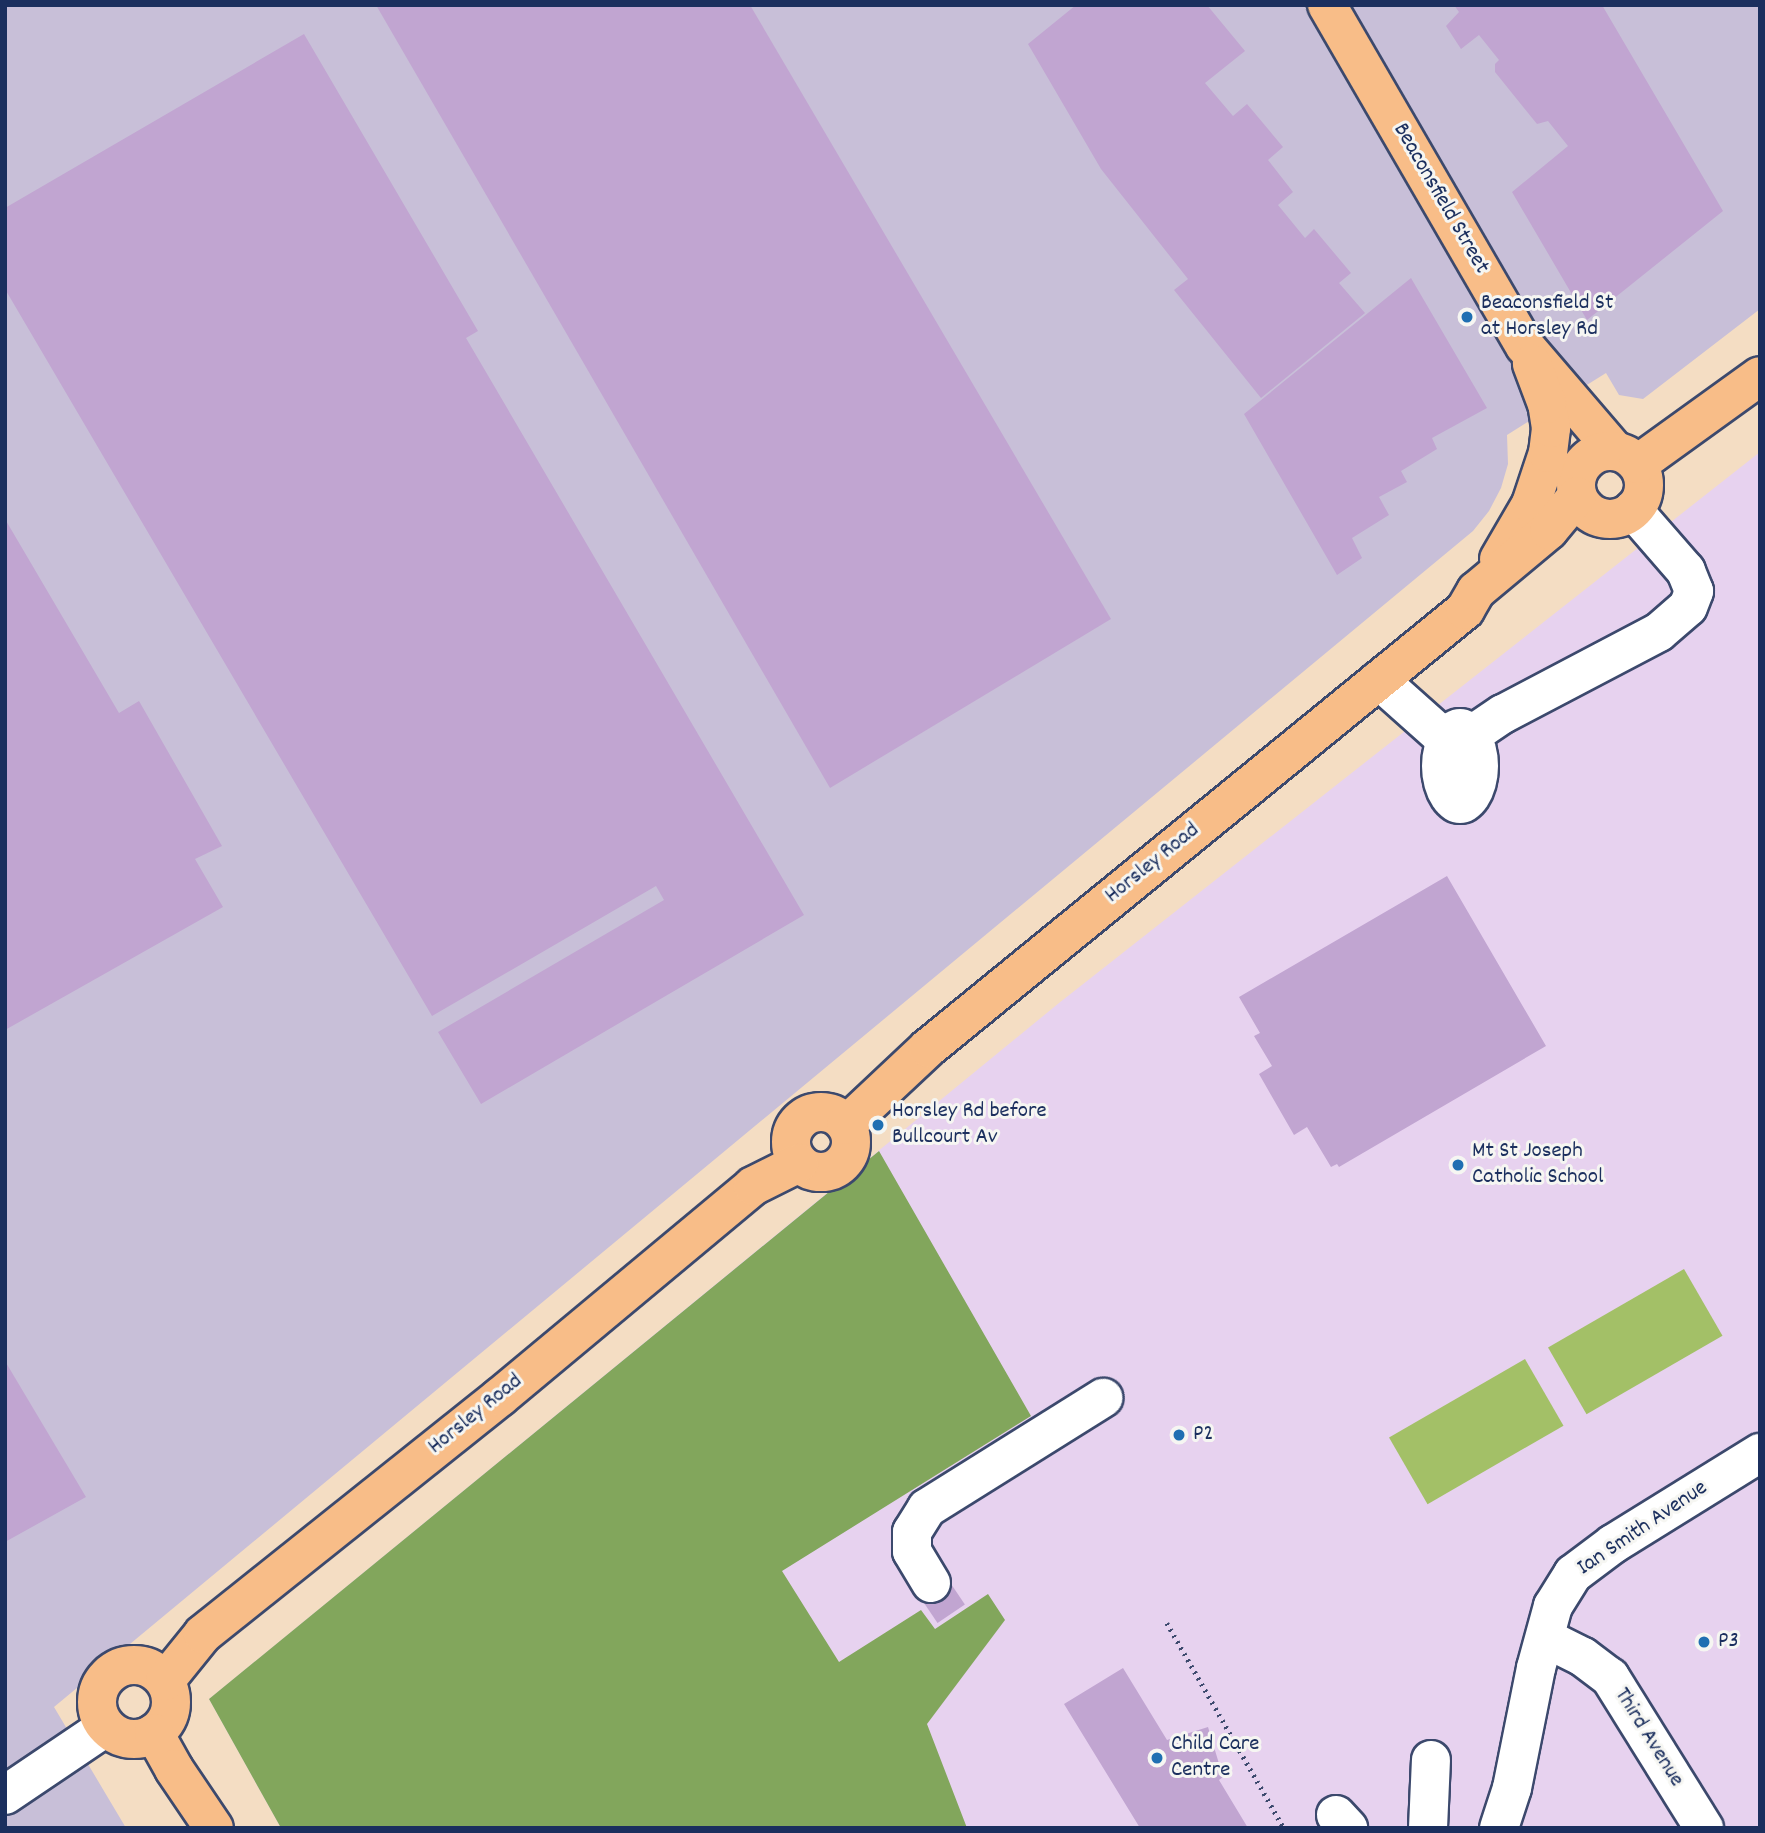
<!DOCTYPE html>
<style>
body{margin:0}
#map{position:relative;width:1765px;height:1833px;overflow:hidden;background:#f4ddc3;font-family:Dekko,sans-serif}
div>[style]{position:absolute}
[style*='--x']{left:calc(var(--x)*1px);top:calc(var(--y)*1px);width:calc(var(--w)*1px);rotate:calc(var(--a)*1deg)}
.built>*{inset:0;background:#e7d2ef}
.industrial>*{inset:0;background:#c8bfd8}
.green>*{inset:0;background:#a3c067;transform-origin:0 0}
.forest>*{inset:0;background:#82a65c}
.building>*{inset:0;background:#c1a5d1;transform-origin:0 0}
.path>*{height:4.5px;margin-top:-2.25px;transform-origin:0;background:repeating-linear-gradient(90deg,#3c496d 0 2px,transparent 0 7px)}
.roads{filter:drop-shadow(2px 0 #3c496d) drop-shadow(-2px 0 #3c496d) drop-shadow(0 2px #3c496d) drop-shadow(0 -2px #3c496d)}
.minor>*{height:38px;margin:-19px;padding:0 19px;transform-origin:19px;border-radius:19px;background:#fff}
.minor>.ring{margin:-19px;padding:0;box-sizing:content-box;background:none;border:38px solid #fff;border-radius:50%}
.major>*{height:38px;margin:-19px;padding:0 19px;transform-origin:19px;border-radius:19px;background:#f8bd88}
.major>.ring{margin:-19px;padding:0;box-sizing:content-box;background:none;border:38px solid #f8bd88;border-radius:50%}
.dots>*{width:19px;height:19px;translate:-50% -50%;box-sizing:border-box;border:4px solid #f6f6f2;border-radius:50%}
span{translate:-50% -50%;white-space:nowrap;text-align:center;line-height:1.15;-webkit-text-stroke:6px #f6f6f2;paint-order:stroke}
.street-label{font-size:23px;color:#1b2f5e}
.poi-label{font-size:23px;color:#1b2f5e}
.left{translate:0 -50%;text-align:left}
.frame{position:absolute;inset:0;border:7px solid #1b2f5e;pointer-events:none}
</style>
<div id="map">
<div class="built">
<i style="clip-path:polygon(1760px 452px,1760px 1828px,281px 1828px,209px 1699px,1059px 1003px)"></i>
</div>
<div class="industrial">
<i style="clip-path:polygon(5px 5px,1760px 5px,1760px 309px,1643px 399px,1619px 395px,1606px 373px,1507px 435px,1508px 464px,1501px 488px,1489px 511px,1473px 531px,54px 1707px,126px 1828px,5px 1828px)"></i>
</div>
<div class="green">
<i style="left:1684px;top:1269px;width:77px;height:157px;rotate:60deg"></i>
<i style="left:1525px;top:1359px;width:77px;height:157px;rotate:60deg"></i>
</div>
<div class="forest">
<i style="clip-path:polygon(879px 1151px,1031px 1416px,782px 1571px,839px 1662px,921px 1610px,935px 1629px,988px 1594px,1005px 1620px,927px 1724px,967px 1828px,281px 1828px,209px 1699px)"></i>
</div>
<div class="building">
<i style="clip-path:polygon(376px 5px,750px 5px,1111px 619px,830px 788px)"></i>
<i style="clip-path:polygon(1076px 5px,1207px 5px,1245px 51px,1205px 83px,1233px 116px,1247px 104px,1283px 147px,1268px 160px,1293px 192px,1278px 205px,1305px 238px,1314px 229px,1351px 273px,1339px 283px,1365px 313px,1261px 398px,1174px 290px,1188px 279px,1101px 169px,1028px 44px)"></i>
<i style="clip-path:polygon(1454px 5px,1602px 5px,1723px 211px,1587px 320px,1512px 192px,1568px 146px,1548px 121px,1537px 124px,1495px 72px,1495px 64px,1499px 60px,1479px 35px,1461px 49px,1446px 26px,1459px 12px)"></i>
<i style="clip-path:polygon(304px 34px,478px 331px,466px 338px,804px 915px,481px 1104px,438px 1032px,664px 900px,656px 886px,432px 1016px,5px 289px,5px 208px)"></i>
<i style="clip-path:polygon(1411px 278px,1487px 408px,1432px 438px,1437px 449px,1401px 471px,1407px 482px,1379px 497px,1389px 515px,1352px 538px,1362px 558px,1337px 575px,1244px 414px)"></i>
<i style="clip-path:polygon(5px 519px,119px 713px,139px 701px,222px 846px,195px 859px,223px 907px,5px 1030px)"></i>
<i style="clip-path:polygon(1447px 876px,1546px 1046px,1339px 1167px,1337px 1164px,1331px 1167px,1307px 1127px,1294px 1135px,1259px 1074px,1272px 1066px,1254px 1036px,1260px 1033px,1239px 997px)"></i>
<i style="clip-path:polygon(5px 1361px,86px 1497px,5px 1542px)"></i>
<i style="left:947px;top:1578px;width:32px;height:33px;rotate:56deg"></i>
<i style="clip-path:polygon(1123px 1668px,1167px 1740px,1208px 1727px,1223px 1777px,1219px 1780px,1248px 1828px,1140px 1828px,1064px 1704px)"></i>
</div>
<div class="path">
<i style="--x:1167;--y:1623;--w:236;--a:60.3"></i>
</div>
<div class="roads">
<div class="minor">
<i style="--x:1379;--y:680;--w:86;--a:41.7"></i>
<i class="ring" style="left:1441px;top:728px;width:-2px;height:-2px"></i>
<i style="--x:1473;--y:734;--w:36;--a:-34"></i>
<i style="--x:1503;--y:714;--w:176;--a:-27.7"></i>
<i style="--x:1659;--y:632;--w:38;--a:-41"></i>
<i style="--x:1688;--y:607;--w:17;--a:-69"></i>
<i style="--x:1694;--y:591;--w:22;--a:-112"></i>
<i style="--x:1686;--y:571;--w:81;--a:-131"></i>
<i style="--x:931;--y:1583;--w:37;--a:-121"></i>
<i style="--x:912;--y:1551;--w:19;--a:-90"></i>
<i style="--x:912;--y:1532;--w:28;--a:-58"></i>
<i style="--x:927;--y:1508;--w:208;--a:-32"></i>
<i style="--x:1545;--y:1638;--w:42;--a:26.6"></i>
<i style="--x:1583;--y:1657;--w:34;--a:37"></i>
<i style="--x:1610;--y:1677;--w:178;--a:58.1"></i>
<i style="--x:5;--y:1795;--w:122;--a:-34"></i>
<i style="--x:1336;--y:1815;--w:18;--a:47"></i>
<i style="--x:1428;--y:1828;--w:68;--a:-87.5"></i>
<i style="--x:1499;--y:1828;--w:42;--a:-72"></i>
<i style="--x:1512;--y:1788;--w:122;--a:-78.7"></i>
<i style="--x:1536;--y:1668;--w:64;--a:-74.7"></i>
<i style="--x:1553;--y:1606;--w:38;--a:-58"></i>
<i style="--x:1573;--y:1574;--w:50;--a:-36.9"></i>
<i style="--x:1613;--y:1544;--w:173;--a:-31.8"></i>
</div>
<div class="major">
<i style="--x:1327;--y:5;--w:394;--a:59.9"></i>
<i style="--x:1525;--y:346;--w:138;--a:49.4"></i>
<i class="ring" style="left:1576px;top:451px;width:30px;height:30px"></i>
<i style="--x:1638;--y:464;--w:150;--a:-35.8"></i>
<i style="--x:1499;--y:559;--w:64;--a:-59.8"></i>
<i style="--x:1531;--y:504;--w:54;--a:-71.6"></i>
<i style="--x:1548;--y:453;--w:25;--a:-83"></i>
<i style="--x:1551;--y:428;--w:24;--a:-99"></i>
<i style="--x:1547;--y:404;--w:43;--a:-110.6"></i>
<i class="ring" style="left:791px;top:1112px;width:22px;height:22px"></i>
<i style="--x:846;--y:1125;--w:112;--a:-43.2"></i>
<i style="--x:928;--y:1048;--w:693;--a:-39.2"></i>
<i style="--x:1465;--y:610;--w:22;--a:-60"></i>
<i style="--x:1476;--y:591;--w:95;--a:-39.9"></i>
<i style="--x:1549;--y:530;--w:44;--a:-50.5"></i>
<i class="ring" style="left:97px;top:1665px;width:36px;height:36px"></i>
<i style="--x:165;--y:1681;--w:60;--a:-51"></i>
<i style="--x:203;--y:1634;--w:380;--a:-38.6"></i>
<i style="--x:500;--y:1397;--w:329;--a:-39.8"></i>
<i style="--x:753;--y:1186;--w:51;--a:-26.6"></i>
<i style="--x:154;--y:1733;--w:41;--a:60.9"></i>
<i style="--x:174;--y:1769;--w:71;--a:55.9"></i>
</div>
</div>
<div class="dots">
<i style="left:1467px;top:317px;background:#1f6fb2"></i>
<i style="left:878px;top:1125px;background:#1f6fb2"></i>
<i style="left:1458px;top:1165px;background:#1f6fb2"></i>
<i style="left:1179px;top:1435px;background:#1f6fb2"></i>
<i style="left:1704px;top:1642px;background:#1f6fb2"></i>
<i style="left:1157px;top:1758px;background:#1f6fb2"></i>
</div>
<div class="street-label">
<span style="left:1440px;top:199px;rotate:60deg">Beaconsfield Street</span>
<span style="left:1153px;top:864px;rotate:-39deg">Horsley Road</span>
<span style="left:476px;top:1415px;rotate:-39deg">Horsley Road</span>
<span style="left:1643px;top:1529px;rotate:-34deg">Ian Smith Avenue</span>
<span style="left:1648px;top:1738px;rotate:58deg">Third Avenue</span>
</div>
<div class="poi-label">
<span class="left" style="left:1481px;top:317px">Beaconsfield St<br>at Horsley Rd</span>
<span class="left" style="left:892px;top:1125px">Horsley Rd before<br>Bullcourt Av</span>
<span class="left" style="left:1472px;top:1165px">Mt St Joseph<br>Catholic School</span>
<span class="left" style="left:1193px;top:1435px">P2</span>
<span class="left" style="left:1718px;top:1642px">P3</span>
<span class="left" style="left:1171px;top:1758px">Child Care<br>Centre</span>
</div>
<div class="frame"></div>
</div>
